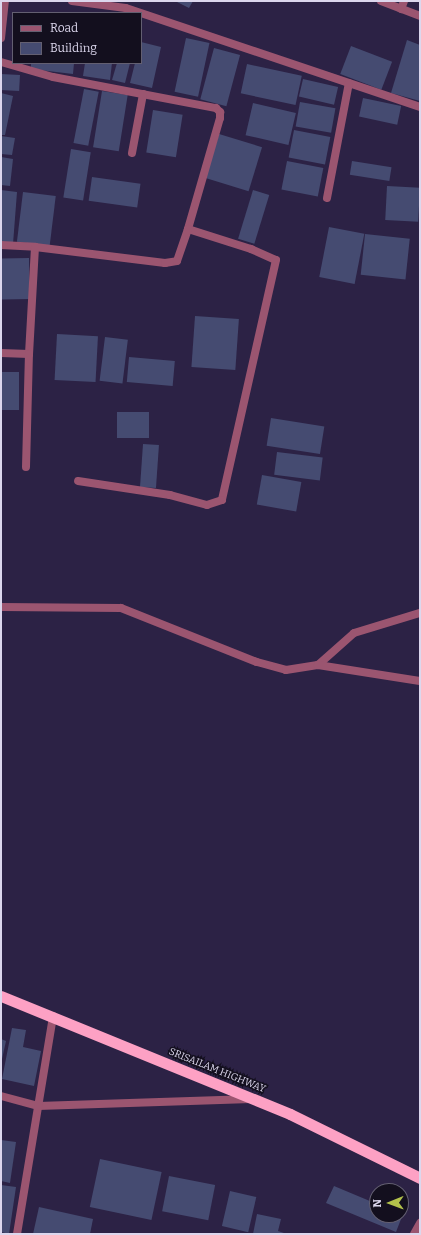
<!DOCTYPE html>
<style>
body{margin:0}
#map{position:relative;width:421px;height:1235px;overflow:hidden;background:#2c2245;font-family:Bitter,serif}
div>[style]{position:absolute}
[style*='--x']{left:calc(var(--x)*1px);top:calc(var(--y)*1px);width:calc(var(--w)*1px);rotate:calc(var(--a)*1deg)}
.building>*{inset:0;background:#454b71;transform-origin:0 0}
.service>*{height:8px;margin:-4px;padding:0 4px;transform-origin:4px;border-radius:4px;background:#9b5570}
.minor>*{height:8px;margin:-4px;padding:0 4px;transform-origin:4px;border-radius:4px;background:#9b5570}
.trunk>*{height:11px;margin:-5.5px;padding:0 5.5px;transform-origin:5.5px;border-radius:5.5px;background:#fda1c4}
span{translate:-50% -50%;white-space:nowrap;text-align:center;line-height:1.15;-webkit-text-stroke:3px #130f1e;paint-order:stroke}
.street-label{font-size:10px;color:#dcd7ed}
.frame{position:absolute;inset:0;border:2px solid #dcd7ed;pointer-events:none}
.legend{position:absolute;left:12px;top:12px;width:130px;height:52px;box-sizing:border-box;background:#130f1e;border:1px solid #635f71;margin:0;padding:5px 7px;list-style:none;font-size:12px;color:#dcd7ed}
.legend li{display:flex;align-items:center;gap:8px;height:20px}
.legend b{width:20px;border:1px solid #635f71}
.north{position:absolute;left:369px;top:1183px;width:40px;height:40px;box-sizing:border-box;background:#130f1e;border:1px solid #635f71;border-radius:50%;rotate:269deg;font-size:11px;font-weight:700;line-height:16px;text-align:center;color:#dcd7ed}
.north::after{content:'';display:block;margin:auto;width:14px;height:18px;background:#b3c24b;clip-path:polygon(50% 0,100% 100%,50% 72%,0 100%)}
</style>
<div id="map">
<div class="building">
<i style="clip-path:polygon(175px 1px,193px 1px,189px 8px)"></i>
<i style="left:186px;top:38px;width:24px;height:55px;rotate:12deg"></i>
<i style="clip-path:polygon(407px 40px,420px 45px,420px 101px,391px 93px)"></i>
<i style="clip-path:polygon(141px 42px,161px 47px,152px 88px,130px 83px,135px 63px,141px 63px)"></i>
<i style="left:351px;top:46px;width:44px;height:30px;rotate:21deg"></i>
<i style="left:214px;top:48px;width:27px;height:53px;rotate:15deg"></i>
<i style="clip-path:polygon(31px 63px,74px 63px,73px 74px,31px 69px)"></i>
<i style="clip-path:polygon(85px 63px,112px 63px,110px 80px,83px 76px)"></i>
<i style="clip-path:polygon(117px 63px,130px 63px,125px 83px,112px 80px)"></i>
<i style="left:247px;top:64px;width:56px;height:30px;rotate:12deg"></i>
<i style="left:1px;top:74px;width:19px;height:16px;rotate:3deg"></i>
<i style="left:303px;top:79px;width:36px;height:18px;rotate:13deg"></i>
<i style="left:84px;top:89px;width:15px;height:55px;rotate:11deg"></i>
<i style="left:102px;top:91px;width:26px;height:57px;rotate:9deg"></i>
<i style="clip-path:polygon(1px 93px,13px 96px,5px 135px,1px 135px)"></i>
<i style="left:363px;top:98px;width:39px;height:19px;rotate:12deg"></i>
<i style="left:300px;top:102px;width:36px;height:25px;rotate:10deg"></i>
<i style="left:253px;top:103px;width:44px;height:33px;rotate:13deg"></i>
<i style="left:153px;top:110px;width:30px;height:43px;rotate:9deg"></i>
<i style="left:294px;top:130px;width:37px;height:28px;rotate:11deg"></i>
<i style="left:219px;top:134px;width:45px;height:46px;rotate:17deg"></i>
<i style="clip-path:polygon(1px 136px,15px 138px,12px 155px,1px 154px)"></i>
<i style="left:71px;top:149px;width:20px;height:49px;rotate:9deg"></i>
<i style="clip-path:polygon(1px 157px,13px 159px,10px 186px,1px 185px)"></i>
<i style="left:287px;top:161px;width:37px;height:29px;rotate:11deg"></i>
<i style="left:352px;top:161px;width:40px;height:14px;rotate:9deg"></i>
<i style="left:92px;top:177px;width:49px;height:24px;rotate:8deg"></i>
<i style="left:387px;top:186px;width:33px;height:34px;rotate:3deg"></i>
<i style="clip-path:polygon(1px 190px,17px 192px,13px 244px,1px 243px)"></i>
<i style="left:253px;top:190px;width:17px;height:51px;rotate:17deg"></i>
<i style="left:23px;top:192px;width:33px;height:50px;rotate:7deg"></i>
<i style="left:329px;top:227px;width:36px;height:51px;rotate:11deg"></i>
<i style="left:365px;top:234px;width:45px;height:41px;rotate:6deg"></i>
<i style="left:29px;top:258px;width:41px;height:28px;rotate:89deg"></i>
<i style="left:195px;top:316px;width:44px;height:51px;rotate:4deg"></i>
<i style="left:57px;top:334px;width:41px;height:46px;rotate:3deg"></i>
<i style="left:105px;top:337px;width:23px;height:44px;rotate:7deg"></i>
<i style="left:129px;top:357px;width:46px;height:25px;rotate:5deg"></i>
<i style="left:1px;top:372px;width:18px;height:38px"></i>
<i style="left:117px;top:412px;width:32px;height:26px"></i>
<i style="left:271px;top:418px;width:54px;height:28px;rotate:9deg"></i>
<i style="left:143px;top:444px;width:16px;height:43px;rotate:4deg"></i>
<i style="left:277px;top:452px;width:46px;height:23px;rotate:7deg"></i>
<i style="left:262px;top:475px;width:40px;height:30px;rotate:10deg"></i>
<i style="clip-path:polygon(12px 1028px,26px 1030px,23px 1047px,41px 1051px,34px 1086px,2px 1079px)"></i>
<i style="clip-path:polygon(1px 1039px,6px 1041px,2px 1059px,1px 1059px)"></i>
<i style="clip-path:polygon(1px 1140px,16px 1142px,10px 1183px,1px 1181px)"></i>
<i style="left:100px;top:1159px;width:63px;height:49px;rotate:12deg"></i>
<i style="left:169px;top:1176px;width:47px;height:36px;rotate:11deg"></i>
<i style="clip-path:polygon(1px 1185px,16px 1187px,9px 1234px,1px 1232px)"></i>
<i style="clip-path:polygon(334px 1186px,377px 1204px,377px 1215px,403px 1214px,396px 1232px,326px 1203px)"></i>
<i style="left:230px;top:1191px;width:27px;height:36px;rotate:13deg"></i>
<i style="clip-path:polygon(39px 1207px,93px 1219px,90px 1234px,33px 1234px)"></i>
<i style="clip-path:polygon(257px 1214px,281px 1219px,278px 1231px,287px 1234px,253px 1234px)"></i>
</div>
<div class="service">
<i style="--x:414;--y:1234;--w:13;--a:-61"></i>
</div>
<div class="minor">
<i style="--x:72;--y:1;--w:54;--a:7.4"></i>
<i style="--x:126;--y:8;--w:310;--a:18.6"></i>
<i style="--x:381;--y:1;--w:42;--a:21"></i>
<i style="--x:401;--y:9;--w:9;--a:-69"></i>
<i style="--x:1;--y:38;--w:37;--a:-84"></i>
<i style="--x:1;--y:62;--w:54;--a:16.1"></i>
<i style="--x:53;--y:77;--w:166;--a:10.8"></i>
<i style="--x:216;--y:108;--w:6;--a:45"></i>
<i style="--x:220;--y:112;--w:6;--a:90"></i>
<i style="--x:220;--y:118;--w:116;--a:106.1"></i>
<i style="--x:188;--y:229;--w:66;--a:17.6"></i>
<i style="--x:251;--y:249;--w:27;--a:24"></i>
<i style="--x:276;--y:260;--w:246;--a:102.7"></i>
<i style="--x:222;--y:500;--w:16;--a:162"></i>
<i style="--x:207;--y:505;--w:38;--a:-165"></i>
<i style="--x:170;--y:495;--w:93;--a:-171.3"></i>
<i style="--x:132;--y:153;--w:60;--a:-79.4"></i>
<i style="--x:327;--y:198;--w:117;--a:-79.2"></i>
<i style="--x:1;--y:245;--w:34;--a:3"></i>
<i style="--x:35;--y:247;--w:107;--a:93.2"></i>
<i style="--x:29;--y:354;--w:28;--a:-178"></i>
<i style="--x:35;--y:247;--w:131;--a:7"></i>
<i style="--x:165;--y:263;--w:12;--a:-9"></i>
<i style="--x:177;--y:261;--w:34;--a:-71"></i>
<i style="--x:26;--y:467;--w:113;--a:-88.5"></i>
<i style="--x:1;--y:607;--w:120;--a:0.5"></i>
<i style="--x:121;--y:608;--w:146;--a:21.7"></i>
<i style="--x:257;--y:662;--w:30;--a:15"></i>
<i style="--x:286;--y:670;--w:32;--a:-9"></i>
<i style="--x:318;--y:665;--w:48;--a:-41.6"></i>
<i style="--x:354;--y:633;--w:69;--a:-16.9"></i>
<i style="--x:318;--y:665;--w:103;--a:8.9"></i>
<i style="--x:1;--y:1096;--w:38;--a:15"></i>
<i style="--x:38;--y:1106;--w:213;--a:-1.9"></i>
<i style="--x:17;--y:1234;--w:221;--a:-80.6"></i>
</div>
<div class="trunk">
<i style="--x:1;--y:996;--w:312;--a:22.2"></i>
<i style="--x:290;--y:1114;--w:145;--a:26.2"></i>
</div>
<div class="street-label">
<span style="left:217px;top:1071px;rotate:22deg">SRISAILAM HIGHWAY</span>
</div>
<div class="frame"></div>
<ul class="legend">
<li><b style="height:5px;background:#9b5570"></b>Road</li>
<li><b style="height:11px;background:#454b71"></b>Building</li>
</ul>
<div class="north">N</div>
</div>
